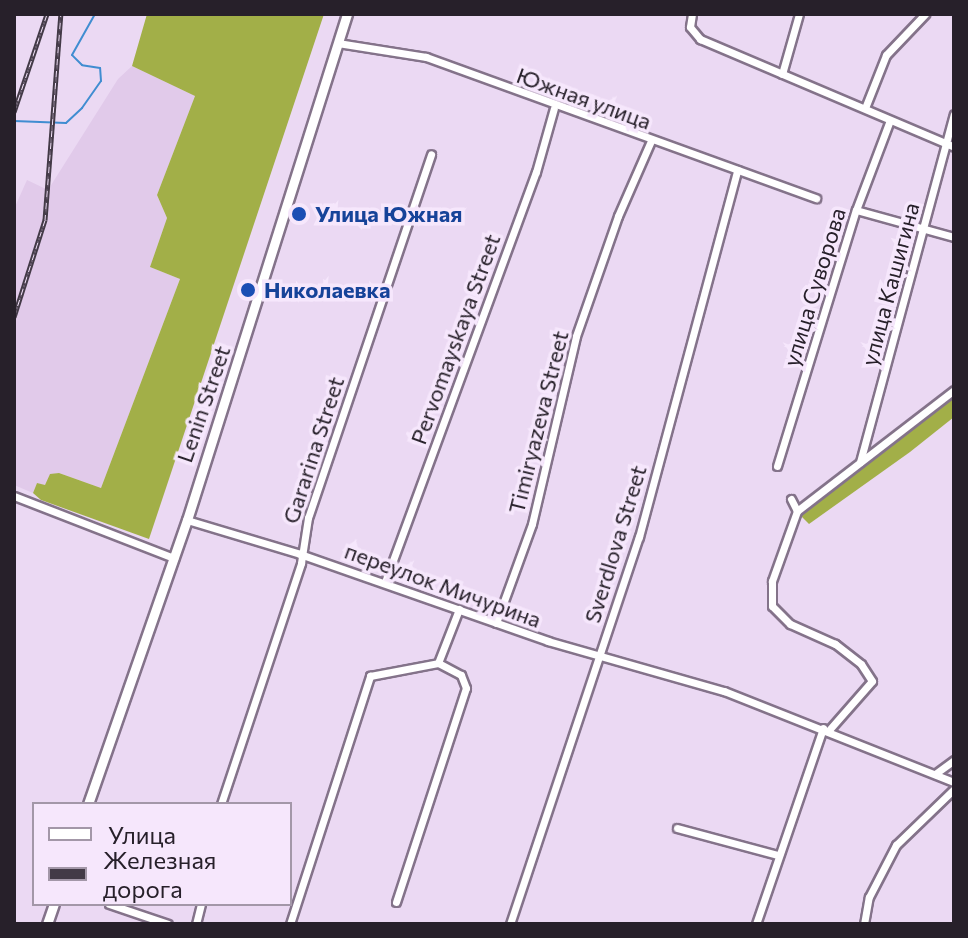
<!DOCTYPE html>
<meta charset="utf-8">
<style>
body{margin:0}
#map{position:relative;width:968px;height:938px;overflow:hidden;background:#ebd9f3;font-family:Commissioner,sans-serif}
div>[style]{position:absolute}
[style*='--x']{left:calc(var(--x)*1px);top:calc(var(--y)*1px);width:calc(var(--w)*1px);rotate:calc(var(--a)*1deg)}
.built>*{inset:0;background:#e1caea}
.forest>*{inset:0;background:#a2af48}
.stream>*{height:2px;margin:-1px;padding:0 1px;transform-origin:1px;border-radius:1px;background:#408dd1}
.roads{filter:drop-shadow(2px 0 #84738a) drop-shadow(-2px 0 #84738a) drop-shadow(0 2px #84738a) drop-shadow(0 -2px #84738a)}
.street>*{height:7px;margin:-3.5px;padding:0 3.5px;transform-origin:3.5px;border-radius:3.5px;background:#fff}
.secondary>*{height:9px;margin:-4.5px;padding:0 4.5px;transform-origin:4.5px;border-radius:4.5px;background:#fff}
.rail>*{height:5px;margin-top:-2.5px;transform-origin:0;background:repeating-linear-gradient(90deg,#f6e7fc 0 6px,#433a47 0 12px);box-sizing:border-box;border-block:2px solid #433a47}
.dots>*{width:22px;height:22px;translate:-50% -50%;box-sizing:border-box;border:4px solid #f6e7fc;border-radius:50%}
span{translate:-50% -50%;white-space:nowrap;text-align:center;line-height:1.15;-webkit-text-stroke:7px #f6e7fc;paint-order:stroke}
.street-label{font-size:22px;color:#27202a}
.transit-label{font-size:22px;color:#164399;font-weight:700}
.left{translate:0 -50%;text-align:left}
.frame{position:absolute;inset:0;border:16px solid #27202a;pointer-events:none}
.legend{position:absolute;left:32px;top:802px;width:260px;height:104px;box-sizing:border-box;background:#f6e7fc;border:2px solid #a397a8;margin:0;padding:10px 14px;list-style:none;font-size:24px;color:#27202a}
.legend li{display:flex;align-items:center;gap:16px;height:40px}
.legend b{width:40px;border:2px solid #a397a8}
</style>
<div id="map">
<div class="built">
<i style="clip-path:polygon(132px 66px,195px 96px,157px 195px,167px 218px,150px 267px,180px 279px,101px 488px,59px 473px,50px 475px,45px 486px,37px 483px,33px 493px,14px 485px,14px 209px,27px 180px,48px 190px,118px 79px)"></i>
</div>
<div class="forest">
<i style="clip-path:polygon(147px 14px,324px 14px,149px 539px,41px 500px,33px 493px,37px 483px,45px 485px,50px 474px,59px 473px,101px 488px,180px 279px,150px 267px,167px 218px,157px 195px,195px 96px,132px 66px)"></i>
<i style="clip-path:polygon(954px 393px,954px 417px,910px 452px,809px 524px,800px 515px)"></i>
</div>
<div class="stream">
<i style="--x:14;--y:121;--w:52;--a:2.2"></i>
<i style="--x:66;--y:123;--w:22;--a:-43"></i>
<i style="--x:82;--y:108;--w:33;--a:-55"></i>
<i style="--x:101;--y:81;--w:13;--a:-94"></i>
<i style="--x:100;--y:68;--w:18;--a:-171"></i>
<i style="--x:82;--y:65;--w:14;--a:-135"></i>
<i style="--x:72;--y:55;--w:47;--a:-60.7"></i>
</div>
<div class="roads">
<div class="street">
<i style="--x:692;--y:14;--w:13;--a:99"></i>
<i style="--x:690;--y:27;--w:16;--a:50"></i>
<i style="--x:700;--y:39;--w:276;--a:23"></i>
<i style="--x:338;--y:43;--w:89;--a:9"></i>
<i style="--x:426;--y:57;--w:415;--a:19.9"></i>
<i style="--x:782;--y:74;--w:62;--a:-74.2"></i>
<i style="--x:865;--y:108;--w:57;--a:-68.4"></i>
<i style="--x:886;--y:55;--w:57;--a:-46.4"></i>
<i style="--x:856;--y:210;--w:102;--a:15.4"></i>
<i style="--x:860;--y:462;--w:360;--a:-74.9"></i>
<i style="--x:777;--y:466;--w:268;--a:-72.9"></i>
<i style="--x:856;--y:210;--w:96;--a:-69.3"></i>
<i style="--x:14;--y:496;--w:172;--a:21.2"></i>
<i style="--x:791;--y:499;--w:13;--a:63"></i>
<i style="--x:187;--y:520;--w:118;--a:16.7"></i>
<i style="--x:300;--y:554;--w:263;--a:19.3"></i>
<i style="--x:548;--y:641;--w:183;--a:15.9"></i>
<i style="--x:724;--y:691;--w:247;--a:21.6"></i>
<i style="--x:385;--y:582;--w:437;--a:-69.8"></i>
<i style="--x:536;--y:172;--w:66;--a:-74.3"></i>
<i style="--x:496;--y:623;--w:105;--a:-70"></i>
<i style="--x:532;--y:524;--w:193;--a:-76.8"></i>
<i style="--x:576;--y:336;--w:127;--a:-70.7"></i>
<i style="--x:618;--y:216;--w:82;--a:-66.3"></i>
<i style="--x:438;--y:663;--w:58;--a:-68.7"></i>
<i style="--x:829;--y:730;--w:65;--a:-48.7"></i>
<i style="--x:872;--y:681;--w:20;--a:-123"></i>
<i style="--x:861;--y:664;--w:33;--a:-142"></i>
<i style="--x:835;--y:644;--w:49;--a:-156"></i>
<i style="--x:790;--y:624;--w:25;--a:-135"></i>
<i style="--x:772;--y:606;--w:25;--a:-90"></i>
<i style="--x:772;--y:581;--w:74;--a:-70.3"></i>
<i style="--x:797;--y:511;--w:198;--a:-37.6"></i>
<i style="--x:935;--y:774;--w:24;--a:-36"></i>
<i style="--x:221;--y:804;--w:254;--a:-71.6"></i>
<i style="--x:301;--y:563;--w:46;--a:-81.2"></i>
<i style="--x:308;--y:518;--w:384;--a:-71.3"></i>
<i style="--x:677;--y:828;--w:105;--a:15"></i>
<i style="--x:396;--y:902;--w:225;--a:-71.9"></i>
<i style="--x:466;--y:688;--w:14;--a:-111"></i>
<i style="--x:461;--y:675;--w:26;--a:-152"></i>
<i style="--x:109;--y:904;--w:62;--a:18.7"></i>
<i style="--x:196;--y:924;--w:21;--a:-76"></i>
<i style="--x:290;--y:924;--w:261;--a:-72.1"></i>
<i style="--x:370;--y:676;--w:69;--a:-10.8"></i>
<i style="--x:510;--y:924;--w:408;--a:-71.6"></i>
<i style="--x:639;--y:537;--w:380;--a:-75"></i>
<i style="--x:756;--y:924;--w:207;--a:-71.1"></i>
<i style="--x:864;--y:924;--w:27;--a:-80"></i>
<i style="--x:869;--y:897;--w:59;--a:-62.6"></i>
<i style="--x:896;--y:845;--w:81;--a:-44"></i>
</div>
<div class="secondary">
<i style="--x:88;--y:804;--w:301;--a:-70.8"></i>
<i style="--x:187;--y:520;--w:531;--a:-72.45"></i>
<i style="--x:47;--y:924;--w:21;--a:-71"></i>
</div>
</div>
<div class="rail">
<i style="--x:14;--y:112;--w:103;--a:-71.4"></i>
<i style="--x:14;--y:317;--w:102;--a:-72.3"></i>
<i style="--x:45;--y:220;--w:207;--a:-85.6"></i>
</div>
<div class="dots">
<i style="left:299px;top:214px;background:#1a4fb4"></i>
<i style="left:248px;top:290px;background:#1a4fb4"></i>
</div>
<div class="street-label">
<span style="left:584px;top:98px;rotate:20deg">Южная улица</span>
<span style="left:890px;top:284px;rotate:-75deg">улица Кашигина</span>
<span style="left:814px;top:287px;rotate:-73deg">улица Суворова</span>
<span style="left:455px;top:339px;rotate:-70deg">Pervomayskaya Street</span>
<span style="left:203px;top:404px;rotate:-71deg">Lenin Street</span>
<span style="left:538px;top:422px;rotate:-76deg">Timiryazeva Street</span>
<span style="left:313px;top:450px;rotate:-72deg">Gararina Street</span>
<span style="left:615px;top:544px;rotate:-73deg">Sverdlova Street</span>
<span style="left:443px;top:585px;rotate:20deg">переулок Мичурина</span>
</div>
<div class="transit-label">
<span class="left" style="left:315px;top:214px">Улица Южная</span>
<span class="left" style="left:264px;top:290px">Николаевка</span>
</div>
<div class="frame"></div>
<ul class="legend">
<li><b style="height:10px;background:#fff"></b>Улица</li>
<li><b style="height:10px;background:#433a47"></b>Железная дорога</li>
</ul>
</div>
